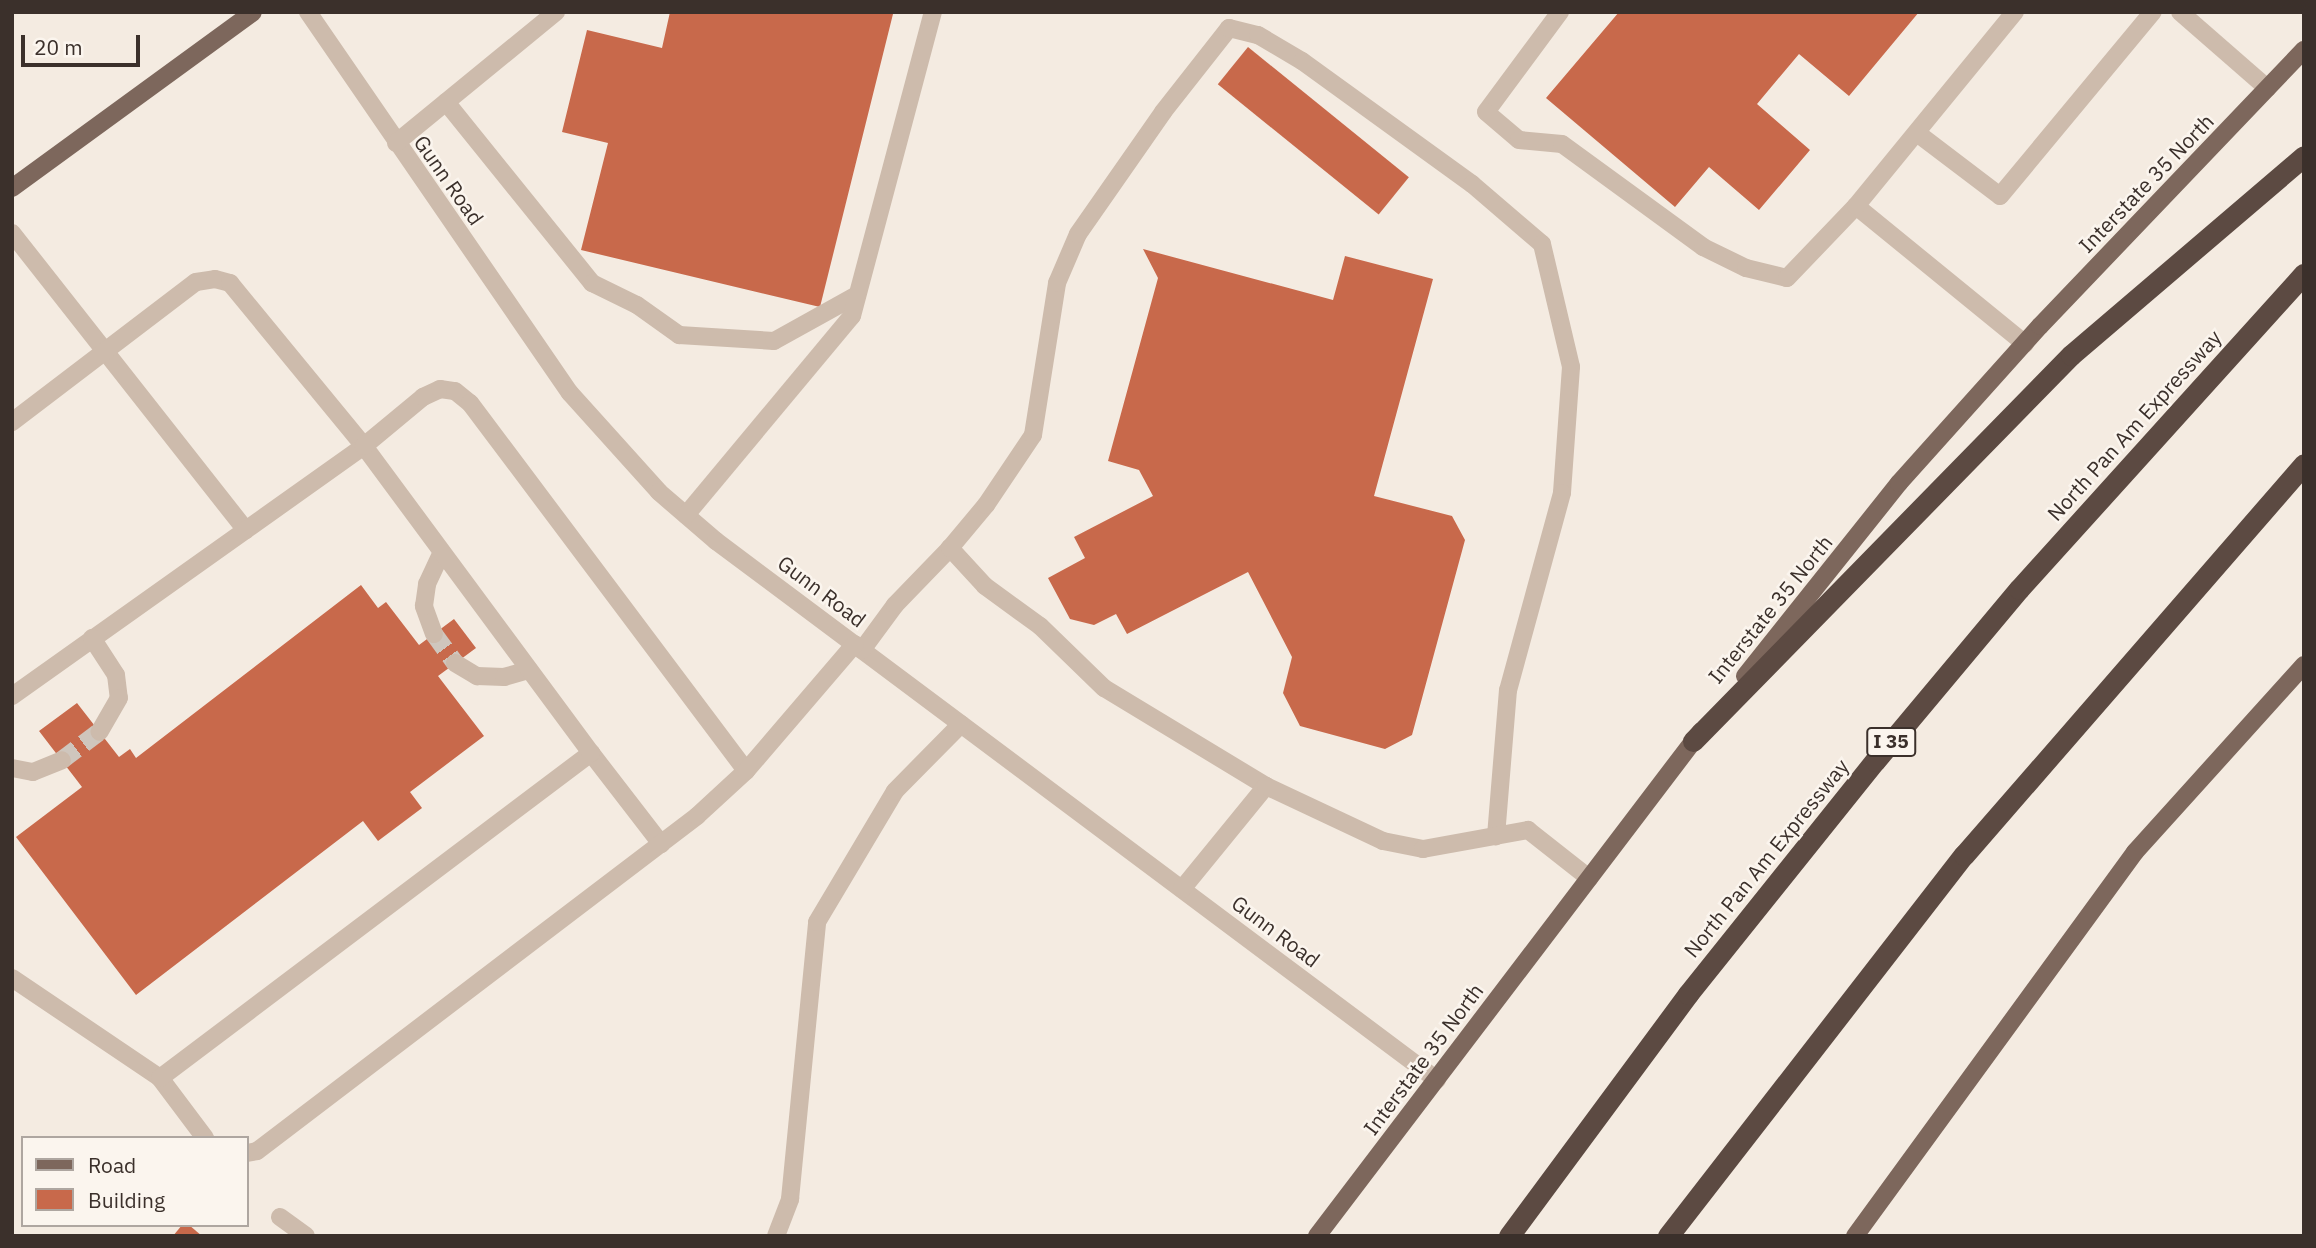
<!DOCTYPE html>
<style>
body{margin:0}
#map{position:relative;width:2316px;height:1248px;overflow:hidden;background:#f4ebe1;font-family:"IBM Plex Sans",sans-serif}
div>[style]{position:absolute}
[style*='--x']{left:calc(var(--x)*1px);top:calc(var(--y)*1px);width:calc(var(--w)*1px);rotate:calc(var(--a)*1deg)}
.building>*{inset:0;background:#c8694b;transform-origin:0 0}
.minor-tunnel>*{height:18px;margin-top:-9px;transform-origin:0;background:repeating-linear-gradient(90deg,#cfc6bd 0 18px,transparent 0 27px)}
.minor>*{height:18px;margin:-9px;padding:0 9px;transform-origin:9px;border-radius:9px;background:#cdbbac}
.major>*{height:18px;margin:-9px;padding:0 9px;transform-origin:9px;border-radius:9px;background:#7d675c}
.highway>*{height:21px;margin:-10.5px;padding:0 10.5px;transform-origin:10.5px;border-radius:10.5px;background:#5c4a42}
span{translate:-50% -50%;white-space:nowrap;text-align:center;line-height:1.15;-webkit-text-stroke:5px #fbf5ee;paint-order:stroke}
.shield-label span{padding:2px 5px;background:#fbf5ee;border:2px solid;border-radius:5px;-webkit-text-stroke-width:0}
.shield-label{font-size:19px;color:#3b302b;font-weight:700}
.street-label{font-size:21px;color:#3b302b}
.frame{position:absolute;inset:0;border:14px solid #3b302b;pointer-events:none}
.legend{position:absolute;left:21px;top:1136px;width:228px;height:91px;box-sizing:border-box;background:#fbf5ee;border:2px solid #aea6a0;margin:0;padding:9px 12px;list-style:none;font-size:21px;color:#3b302b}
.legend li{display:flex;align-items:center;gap:14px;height:35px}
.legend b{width:35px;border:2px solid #aea6a0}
.scale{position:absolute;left:21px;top:35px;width:119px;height:32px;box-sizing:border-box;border:4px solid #3b302b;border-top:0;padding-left:9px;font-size:21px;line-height:24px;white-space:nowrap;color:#3b302b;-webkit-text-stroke:5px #fbf5ee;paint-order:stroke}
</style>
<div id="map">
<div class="building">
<i style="clip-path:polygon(670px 12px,893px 14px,820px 307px,581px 250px,608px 143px,562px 132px,587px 30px,662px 48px)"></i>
<i style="clip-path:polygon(1619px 12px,1919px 12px,1849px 96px,1799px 54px,1757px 104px,1810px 150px,1759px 210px,1709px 167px,1675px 207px,1546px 98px)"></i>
<i style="left:1248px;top:47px;width:207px;height:48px;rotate:39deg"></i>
<i style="clip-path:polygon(1143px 249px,1333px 300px,1345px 256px,1433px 279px,1374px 496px,1452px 516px,1465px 540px,1412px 735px,1385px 749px,1300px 726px,1283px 693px,1292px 657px,1248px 572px,1127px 634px,1116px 614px,1094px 625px,1070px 619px,1048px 578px,1085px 558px,1074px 537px,1153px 496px,1139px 470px,1108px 461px,1158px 278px)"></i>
<i style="clip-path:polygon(361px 585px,378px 608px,386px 602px,419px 645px,454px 619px,476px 648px,438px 676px,484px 736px,410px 792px,422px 808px,378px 841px,363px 821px,136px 995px,16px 837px,82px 787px,39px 731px,77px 703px,119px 757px,130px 749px,136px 758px)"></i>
<i style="clip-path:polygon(182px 1225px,189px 1225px,202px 1236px,173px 1236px)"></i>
</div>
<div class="minor-tunnel">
<i style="--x:434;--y:634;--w:36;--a:54"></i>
<i style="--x:62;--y:760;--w:46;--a:-37.1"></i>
</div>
<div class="minor">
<i style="--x:308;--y:12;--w:462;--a:55.5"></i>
<i style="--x:570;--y:393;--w:133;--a:48"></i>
<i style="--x:659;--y:492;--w:75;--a:40.7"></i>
<i style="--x:716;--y:541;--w:900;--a:36.78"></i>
<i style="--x:1560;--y:12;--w:124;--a:126.5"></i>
<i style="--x:1486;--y:112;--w:43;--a:40.3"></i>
<i style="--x:1519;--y:140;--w:43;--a:5.3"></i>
<i style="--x:1562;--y:144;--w:175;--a:36.1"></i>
<i style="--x:1703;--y:247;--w:48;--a:26"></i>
<i style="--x:1746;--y:268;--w:42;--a:13.7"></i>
<i style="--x:1787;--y:278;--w:100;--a:-46.2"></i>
<i style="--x:1856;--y:206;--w:218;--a:39.2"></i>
<i style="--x:2180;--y:12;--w:116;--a:41.1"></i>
<i style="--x:446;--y:102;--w:233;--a:51.1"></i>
<i style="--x:592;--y:283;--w:50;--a:26.1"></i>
<i style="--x:637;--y:305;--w:52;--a:35.5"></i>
<i style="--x:679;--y:335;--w:95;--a:3.6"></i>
<i style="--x:774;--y:341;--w:95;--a:-29"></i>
<i style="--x:1917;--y:133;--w:104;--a:37.2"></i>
<i style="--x:2000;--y:196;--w:239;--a:-50.3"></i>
<i style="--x:396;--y:143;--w:207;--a:-39.3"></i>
<i style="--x:1856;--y:206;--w:251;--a:-50.7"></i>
<i style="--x:12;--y:233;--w:378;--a:51.8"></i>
<i style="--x:12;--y:422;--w:231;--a:-37.3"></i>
<i style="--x:196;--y:282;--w:19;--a:-9"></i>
<i style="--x:215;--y:279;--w:16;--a:15"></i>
<i style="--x:230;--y:283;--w:211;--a:50.6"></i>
<i style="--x:364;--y:446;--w:432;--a:144.6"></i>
<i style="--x:686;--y:515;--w:259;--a:-50.2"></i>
<i style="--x:852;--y:316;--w:315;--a:-75.1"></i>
<i style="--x:434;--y:634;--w:30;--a:-110"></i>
<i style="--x:424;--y:606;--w:22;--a:-82"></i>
<i style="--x:427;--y:584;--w:35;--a:-65"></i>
<i style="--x:92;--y:638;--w:44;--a:57"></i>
<i style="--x:116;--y:675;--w:23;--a:83"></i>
<i style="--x:119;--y:698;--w:39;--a:120"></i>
<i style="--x:862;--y:650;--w:56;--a:-53.7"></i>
<i style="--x:895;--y:605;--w:79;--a:-46"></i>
<i style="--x:455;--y:663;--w:26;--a:31"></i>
<i style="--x:477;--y:676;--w:27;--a:2"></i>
<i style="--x:504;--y:677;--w:26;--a:-16"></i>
<i style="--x:591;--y:753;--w:115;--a:52.4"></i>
<i style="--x:12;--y:768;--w:21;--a:11"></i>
<i style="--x:33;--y:772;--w:31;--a:-22"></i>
<i style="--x:1266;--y:786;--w:189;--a:-148.8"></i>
<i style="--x:1104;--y:688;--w:89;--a:-135.9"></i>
<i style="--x:1040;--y:626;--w:68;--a:-144"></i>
<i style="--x:985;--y:586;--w:52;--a:-132.6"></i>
<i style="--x:950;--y:548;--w:56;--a:-50.1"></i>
<i style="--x:986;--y:505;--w:84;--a:-56.1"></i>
<i style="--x:1033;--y:435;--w:154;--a:-81"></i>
<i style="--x:1057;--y:283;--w:53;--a:-66.8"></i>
<i style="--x:1078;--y:234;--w:149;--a:-55.1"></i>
<i style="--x:1163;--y:112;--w:107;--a:-51.8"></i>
<i style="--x:1229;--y:28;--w:30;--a:14"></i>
<i style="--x:1258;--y:35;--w:51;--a:30.6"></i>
<i style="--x:1302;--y:61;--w:210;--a:35.9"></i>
<i style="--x:1472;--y:184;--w:92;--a:40.6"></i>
<i style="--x:1542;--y:244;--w:126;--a:76.7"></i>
<i style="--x:1571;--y:367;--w:126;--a:94.1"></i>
<i style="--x:1562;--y:493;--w:204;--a:105.3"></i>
<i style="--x:1508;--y:690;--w:147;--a:94.7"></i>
<i style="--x:1182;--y:889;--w:133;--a:-50.8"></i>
<i style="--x:1266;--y:786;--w:129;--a:25.2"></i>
<i style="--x:1383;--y:841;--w:41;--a:11.3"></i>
<i style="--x:1423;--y:849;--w:107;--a:-10.3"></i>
<i style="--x:1528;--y:830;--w:78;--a:38.2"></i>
<i style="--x:12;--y:978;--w:179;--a:34"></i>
<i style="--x:160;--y:1078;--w:75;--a:53.1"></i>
<i style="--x:160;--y:1078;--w:540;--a:-37.02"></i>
<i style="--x:591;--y:753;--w:382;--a:-126.5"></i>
<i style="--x:364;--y:446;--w:77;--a:-39.7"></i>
<i style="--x:423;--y:397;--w:19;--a:-25"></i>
<i style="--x:440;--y:389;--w:15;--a:8"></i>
<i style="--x:455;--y:391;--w:19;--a:39"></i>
<i style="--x:470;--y:403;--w:460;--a:53.1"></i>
<i style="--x:247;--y:1153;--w:10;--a:-11"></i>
<i style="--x:257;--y:1151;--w:553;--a:-37.28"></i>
<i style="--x:697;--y:816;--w:67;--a:-42.6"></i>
<i style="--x:746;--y:771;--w:167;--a:-49.4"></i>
<i style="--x:280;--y:1217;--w:32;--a:36"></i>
<i style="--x:776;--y:1236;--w:40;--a:-69"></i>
<i style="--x:790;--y:1199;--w:278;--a:-84.4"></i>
<i style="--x:817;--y:922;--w:152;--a:-59.2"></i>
<i style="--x:895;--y:791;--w:94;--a:-45.4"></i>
</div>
<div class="major">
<i style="--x:12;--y:188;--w:298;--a:-36.1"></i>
<i style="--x:1745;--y:676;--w:247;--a:-51.4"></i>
<i style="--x:1899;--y:483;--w:211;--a:-48.1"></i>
<i style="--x:2040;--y:326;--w:382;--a:-46.3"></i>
<i style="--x:1317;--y:1236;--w:634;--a:-52.75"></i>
<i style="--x:1855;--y:1236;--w:475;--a:-53.9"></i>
<i style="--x:2135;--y:852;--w:252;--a:-47.9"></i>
</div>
<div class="highway">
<i style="--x:1693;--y:741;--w:540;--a:-45.6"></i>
<i style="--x:2071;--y:355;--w:306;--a:-40.5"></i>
<i style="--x:1509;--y:1236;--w:301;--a:-53.5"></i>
<i style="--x:1688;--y:994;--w:299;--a:-51.3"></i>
<i style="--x:1875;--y:761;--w:224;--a:-50.1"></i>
<i style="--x:2019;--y:589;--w:425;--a:-47.9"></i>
<i style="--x:1668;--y:1236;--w:482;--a:-52.2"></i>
<i style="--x:1964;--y:855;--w:518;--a:-48.99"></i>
</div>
<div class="shield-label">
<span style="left:1891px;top:742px">I 35</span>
</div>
<div class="street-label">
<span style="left:449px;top:180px;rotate:55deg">Gunn Road</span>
<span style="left:2146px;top:183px;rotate:-46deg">Interstate 35 North</span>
<span style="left:2134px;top:425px;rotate:-48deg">North Pan Am Expressway</span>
<span style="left:822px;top:591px;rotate:37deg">Gunn Road</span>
<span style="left:1770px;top:609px;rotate:-51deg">Interstate 35 North</span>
<span style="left:1766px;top:858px;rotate:-51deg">North Pan Am Expressway</span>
<span style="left:1276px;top:931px;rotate:37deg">Gunn Road</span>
<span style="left:1423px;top:1059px;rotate:-53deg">Interstate 35 North</span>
</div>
<div class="frame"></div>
<ul class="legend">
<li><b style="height:9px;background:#7d675c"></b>Road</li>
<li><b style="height:19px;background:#c8694b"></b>Building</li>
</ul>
<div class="scale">20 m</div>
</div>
